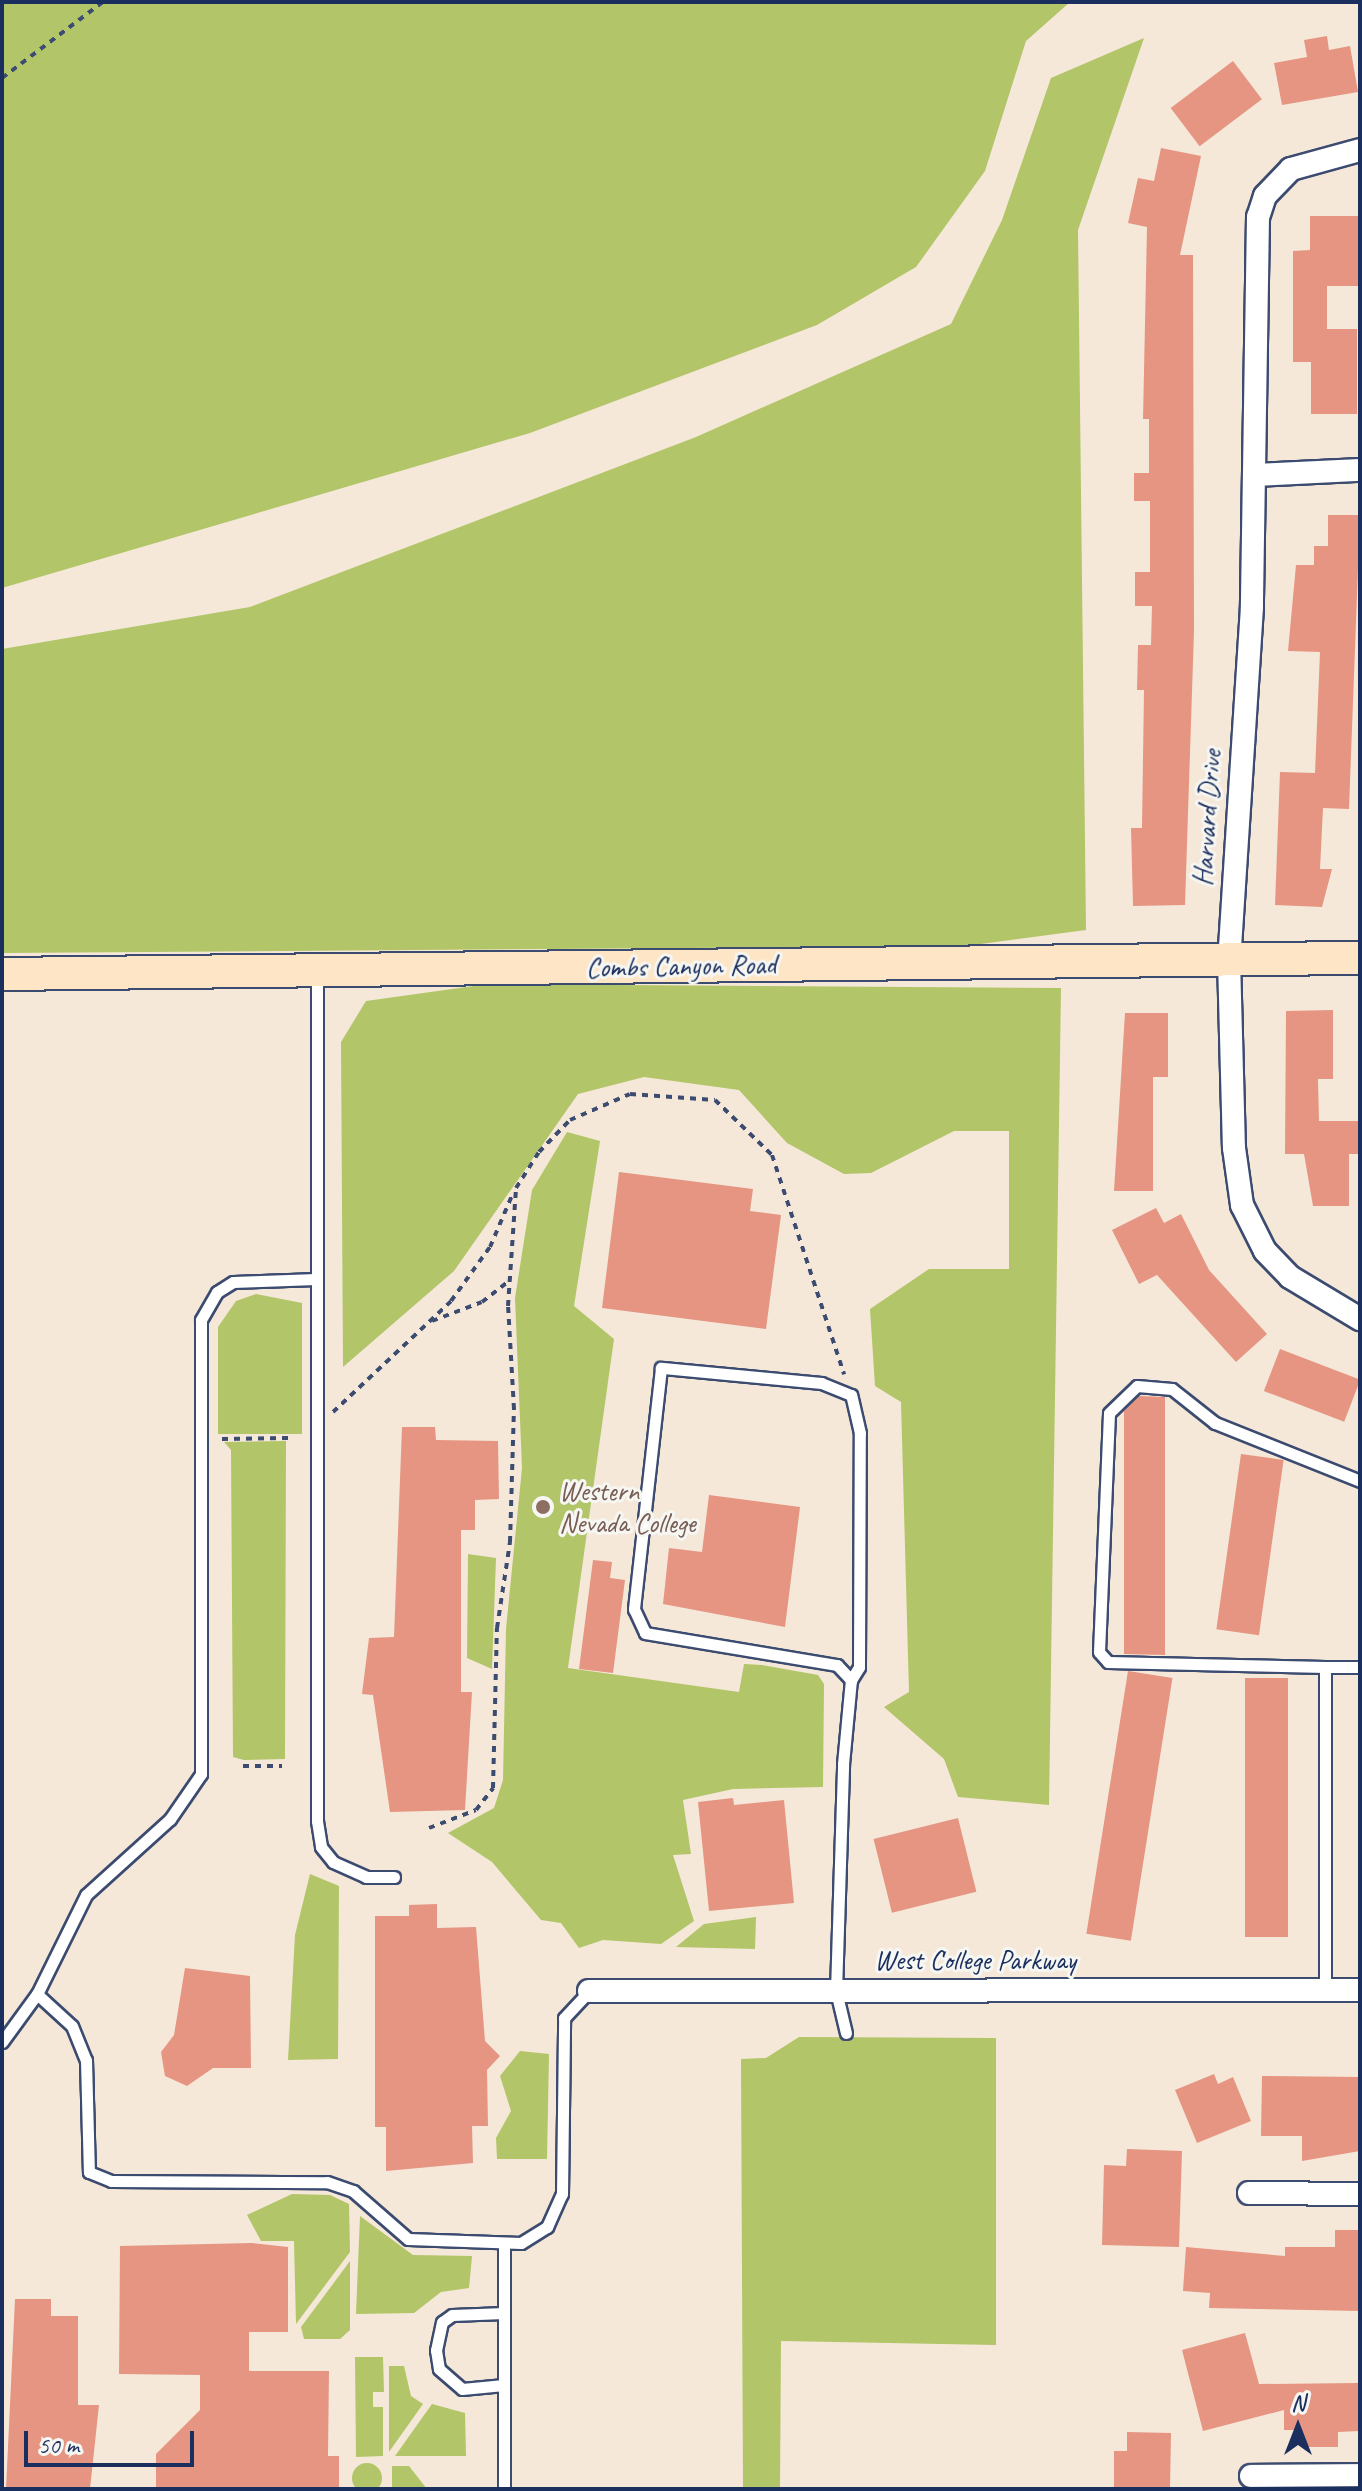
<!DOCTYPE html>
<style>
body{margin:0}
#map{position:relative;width:1362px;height:2491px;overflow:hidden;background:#f5e8d8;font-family:Caveat,sans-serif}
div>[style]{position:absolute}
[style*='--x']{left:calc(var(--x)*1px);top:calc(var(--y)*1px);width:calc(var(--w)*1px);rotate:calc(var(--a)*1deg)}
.green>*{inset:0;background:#b2c568}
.round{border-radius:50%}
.building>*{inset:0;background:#e59582;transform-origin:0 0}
.path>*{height:4px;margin-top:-2px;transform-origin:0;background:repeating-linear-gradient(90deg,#3c4b70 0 6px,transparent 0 12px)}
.roads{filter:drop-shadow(2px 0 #3c4b70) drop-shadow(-2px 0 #3c4b70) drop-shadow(0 2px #3c4b70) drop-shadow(0 -2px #3c4b70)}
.lane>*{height:11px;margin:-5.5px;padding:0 5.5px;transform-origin:5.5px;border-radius:5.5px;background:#fff}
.street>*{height:22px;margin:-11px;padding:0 11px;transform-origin:11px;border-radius:11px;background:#fff}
.secondary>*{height:32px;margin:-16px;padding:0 16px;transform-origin:16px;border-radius:16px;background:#fde5c5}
.dots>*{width:22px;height:22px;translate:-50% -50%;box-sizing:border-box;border:4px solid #f6f6f2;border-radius:50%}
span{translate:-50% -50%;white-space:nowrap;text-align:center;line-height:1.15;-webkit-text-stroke:6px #f6f6f2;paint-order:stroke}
.street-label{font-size:28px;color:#1b2f5e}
.education-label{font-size:28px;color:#785e54}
.left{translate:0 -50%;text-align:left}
.frame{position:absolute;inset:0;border:4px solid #1b2f5e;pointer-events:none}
.north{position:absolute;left:1258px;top:2387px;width:80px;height:80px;-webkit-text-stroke:6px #f6f6f2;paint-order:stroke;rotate:0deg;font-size:22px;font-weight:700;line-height:32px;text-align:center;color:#1b2f5e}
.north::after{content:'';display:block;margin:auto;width:28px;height:36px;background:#1b2f5e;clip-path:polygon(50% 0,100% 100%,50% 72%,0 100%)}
.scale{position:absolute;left:24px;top:2431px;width:170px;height:36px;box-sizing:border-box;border:4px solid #1b2f5e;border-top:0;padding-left:10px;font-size:24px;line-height:28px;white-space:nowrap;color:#1b2f5e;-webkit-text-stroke:6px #f6f6f2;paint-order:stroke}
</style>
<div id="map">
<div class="green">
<i style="clip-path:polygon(2px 2px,1070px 2px,1026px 41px,985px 171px,916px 267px,817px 325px,530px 433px,2px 588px)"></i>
<i style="clip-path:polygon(1144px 38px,1078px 230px,1086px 930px,966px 946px,2px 953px,2px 649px,250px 607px,696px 437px,951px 324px,1002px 220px,1051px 78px)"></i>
<i style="clip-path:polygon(488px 984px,1061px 988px,1049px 1805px,958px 1797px,944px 1759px,884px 1707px,909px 1692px,901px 1402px,875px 1386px,870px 1309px,929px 1269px,1009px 1269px,1009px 1131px,954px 1131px,871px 1173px,844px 1174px,787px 1143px,739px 1090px,644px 1077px,578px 1094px,454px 1271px,343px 1367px,341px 1042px,366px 1001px)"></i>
<i style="clip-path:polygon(567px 1132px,600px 1141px,574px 1306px,614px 1339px,568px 1668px,739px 1692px,744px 1664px,762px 1665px,818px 1675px,824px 1684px,823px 1787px,733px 1789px,683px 1800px,691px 1854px,673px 1855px,694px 1921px,661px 1944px,603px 1940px,579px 1948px,561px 1923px,541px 1920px,492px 1862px,448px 1833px,494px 1808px,503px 1780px,506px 1629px,522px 1468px,515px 1298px,532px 1190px)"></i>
<i style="clip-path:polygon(256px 1294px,302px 1303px,302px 1434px,218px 1434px,218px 1327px,236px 1301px)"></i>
<i style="clip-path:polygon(286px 1441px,285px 1759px,244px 1760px,233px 1757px,231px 1450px,224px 1442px)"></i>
<i style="clip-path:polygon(468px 1554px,496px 1558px,492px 1669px,467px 1658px)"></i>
<i style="clip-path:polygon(310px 1874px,339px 1886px,338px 2059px,288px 2060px,295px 1935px)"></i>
<i style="clip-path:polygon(756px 1917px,755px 1949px,676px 1947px,704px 1924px)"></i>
<i style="clip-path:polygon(799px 2037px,996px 2038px,996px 2345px,781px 2341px,780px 2489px,743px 2489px,741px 2059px,766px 2058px)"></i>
<i style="clip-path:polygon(520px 2051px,549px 2054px,547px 2159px,497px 2159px,496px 2138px,511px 2111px,500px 2076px)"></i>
<i style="clip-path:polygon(292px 2194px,330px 2195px,349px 2204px,350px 2252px,296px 2324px,294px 2241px,261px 2241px,247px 2215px)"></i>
<i style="clip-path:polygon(360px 2216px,413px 2255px,472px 2256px,469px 2288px,441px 2292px,414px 2313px,356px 2314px)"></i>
<i style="clip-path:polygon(350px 2261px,350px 2330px,340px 2339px,304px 2339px,301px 2327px)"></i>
<i style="clip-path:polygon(355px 2357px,383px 2357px,384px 2392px,373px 2392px,373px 2407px,383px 2407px,383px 2456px,356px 2457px)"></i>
<i style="clip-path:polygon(389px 2366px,404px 2366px,411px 2396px,423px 2404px,389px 2452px)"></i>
<i style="clip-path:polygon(432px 2404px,465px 2413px,466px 2456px,395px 2456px)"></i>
<i class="round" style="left:352px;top:2463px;width:30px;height:30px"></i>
<i style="clip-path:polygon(392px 2466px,409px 2466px,427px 2489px,392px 2489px)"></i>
</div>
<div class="building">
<i style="clip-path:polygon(1327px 36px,1329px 50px,1350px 46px,1358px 92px,1282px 105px,1274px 63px,1307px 57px,1304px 40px)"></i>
<i style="left:1233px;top:61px;width:48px;height:78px;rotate:53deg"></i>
<i style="clip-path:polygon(1161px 148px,1201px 156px,1180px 255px,1193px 255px,1194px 631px,1185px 905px,1133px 906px,1131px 828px,1142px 828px,1144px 690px,1137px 690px,1138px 645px,1151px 645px,1152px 606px,1135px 606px,1135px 572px,1150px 572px,1150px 501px,1134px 501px,1134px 473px,1149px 473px,1149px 419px,1143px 419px,1147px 227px,1128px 223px,1138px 178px,1154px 181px)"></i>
<i style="clip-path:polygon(1310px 216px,1360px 216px,1360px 286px,1327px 286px,1327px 329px,1357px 329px,1357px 414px,1311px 414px,1311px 362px,1293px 362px,1293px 251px,1310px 250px)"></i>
<i style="clip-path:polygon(1328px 515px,1360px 515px,1349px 809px,1323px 808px,1320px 869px,1332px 869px,1322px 907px,1275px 905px,1280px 772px,1315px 773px,1320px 652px,1288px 651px,1296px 565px,1314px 565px,1314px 546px,1328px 546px)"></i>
<i style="clip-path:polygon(1333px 1010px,1333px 1079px,1318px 1079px,1319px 1121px,1360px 1121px,1360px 1154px,1349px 1154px,1349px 1206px,1313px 1206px,1304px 1154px,1285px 1154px,1286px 1011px)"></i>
<i style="clip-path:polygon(1125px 1013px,1168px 1013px,1168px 1077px,1153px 1077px,1153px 1191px,1114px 1191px)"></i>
<i style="clip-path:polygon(619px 1172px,753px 1189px,750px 1211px,781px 1215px,766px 1329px,602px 1308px)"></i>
<i style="clip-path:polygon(1156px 1208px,1164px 1223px,1181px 1214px,1209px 1270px,1267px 1334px,1236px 1362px,1157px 1275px,1139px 1284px,1112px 1230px)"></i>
<i style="left:1280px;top:1349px;width:86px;height:45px;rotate:21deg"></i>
<i style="clip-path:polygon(1139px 1396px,1165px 1397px,1165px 1655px,1124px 1654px,1124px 1411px)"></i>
<i style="clip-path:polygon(402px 1427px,435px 1427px,436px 1440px,498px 1441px,499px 1499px,475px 1500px,475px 1530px,461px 1530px,461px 1692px,472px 1692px,465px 1810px,390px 1812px,373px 1695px,362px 1694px,369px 1638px,394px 1637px)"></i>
<i style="left:1241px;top:1454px;width:43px;height:177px;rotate:8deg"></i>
<i style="clip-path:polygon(709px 1495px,800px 1507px,785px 1627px,663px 1604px,669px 1548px,702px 1552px)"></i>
<i style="clip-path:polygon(593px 1560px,612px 1562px,610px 1578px,625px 1580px,613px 1673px,579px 1669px)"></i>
<i style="left:1128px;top:1671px;width:45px;height:266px;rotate:9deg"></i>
<i style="left:1245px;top:1678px;width:43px;height:259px"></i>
<i style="clip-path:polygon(733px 1798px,734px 1805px,784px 1800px,794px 1903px,709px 1911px,698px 1802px)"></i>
<i style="left:958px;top:1818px;width:76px;height:87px;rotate:76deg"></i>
<i style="clip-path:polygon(437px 1904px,437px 1928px,476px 1927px,485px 2041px,500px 2056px,487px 2070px,488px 2126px,472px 2126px,473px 2163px,386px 2171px,386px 2127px,375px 2127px,375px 1916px,409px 1916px,409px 1905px)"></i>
<i style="clip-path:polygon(185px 1968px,250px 1976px,251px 2068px,213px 2068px,187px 2086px,165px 2076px,161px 2052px,174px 2035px)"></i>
<i style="clip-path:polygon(1214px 2074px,1218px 2084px,1233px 2077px,1251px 2121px,1197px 2143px,1175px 2090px)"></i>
<i style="clip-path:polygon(1262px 2076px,1360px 2077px,1360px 2151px,1302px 2161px,1302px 2136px,1261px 2136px)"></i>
<i style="clip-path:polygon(1127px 2149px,1182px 2151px,1179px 2247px,1102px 2245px,1104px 2165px,1126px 2166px)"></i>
<i style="clip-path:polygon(1335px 2230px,1360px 2230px,1360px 2311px,1209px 2308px,1210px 2293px,1183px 2291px,1186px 2247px,1285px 2256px,1285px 2247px,1335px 2247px)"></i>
<i style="clip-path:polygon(252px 2243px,288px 2247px,288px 2332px,249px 2332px,249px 2371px,329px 2371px,328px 2456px,339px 2456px,339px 2489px,156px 2489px,156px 2454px,200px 2410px,200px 2375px,119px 2374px,120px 2246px)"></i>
<i style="clip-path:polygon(15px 2299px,51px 2299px,51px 2316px,78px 2316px,78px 2405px,99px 2405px,90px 2489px,6px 2489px)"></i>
<i style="clip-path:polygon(1245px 2333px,1259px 2384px,1358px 2383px,1360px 2431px,1338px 2432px,1338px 2447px,1301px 2447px,1301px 2430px,1284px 2430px,1284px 2410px,1203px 2431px,1182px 2350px)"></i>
<i style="clip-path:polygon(1127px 2432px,1171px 2433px,1170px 2489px,1114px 2489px,1114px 2451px,1127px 2451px)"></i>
</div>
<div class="path">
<i style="--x:2;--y:78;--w:126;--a:-37"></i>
<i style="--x:432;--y:1321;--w:53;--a:-20.8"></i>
<i style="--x:482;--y:1302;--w:34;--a:-38"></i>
<i style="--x:333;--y:1412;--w:162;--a:-43.2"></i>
<i style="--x:451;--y:1301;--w:67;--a:-54.2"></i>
<i style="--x:490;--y:1247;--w:59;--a:-66.9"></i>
<i style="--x:222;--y:1439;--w:66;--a:-0.9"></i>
<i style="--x:243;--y:1766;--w:39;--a:0"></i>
<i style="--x:429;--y:1828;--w:50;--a:-21"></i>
<i style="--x:476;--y:1810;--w:28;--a:-52"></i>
<i style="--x:493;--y:1788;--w:160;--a:-88.6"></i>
<i style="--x:497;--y:1628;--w:87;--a:-81.4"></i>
<i style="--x:510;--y:1542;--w:133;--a:-88.3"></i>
<i style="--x:514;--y:1409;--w:103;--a:-93.3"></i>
<i style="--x:508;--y:1306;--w:118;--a:-86.1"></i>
<i style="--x:516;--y:1188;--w:43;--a:-57.4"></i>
<i style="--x:539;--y:1152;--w:45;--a:-45.9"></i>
<i style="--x:570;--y:1120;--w:65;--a:-23.4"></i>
<i style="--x:630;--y:1094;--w:85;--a:4"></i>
<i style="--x:715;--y:1100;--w:79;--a:44"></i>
<i style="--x:772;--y:1155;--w:231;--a:71.8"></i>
</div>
<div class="roads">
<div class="lane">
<i style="--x:317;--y:971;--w:850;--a:90"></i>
<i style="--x:317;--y:1821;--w:26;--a:81"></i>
<i style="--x:321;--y:1847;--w:19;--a:51"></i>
<i style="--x:333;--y:1862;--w:36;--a:24"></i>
<i style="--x:366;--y:1877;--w:28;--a:0"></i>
<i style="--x:316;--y:1279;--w:83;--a:177.9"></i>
<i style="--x:233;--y:1282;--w:19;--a:148"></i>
<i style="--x:217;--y:1292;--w:32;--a:120"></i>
<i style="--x:201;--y:1320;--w:454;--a:90"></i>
<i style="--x:201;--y:1774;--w:55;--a:124.6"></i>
<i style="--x:170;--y:1819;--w:113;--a:137.9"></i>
<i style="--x:86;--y:1895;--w:110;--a:116.3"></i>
<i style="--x:37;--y:1994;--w:47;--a:42.4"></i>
<i style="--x:72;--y:2026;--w:37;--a:68"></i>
<i style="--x:86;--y:2060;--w:112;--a:88.5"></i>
<i style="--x:89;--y:2172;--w:24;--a:22"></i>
<i style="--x:111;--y:2181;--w:216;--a:0.3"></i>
<i style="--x:327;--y:2182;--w:28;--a:19"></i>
<i style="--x:353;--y:2191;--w:73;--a:41.1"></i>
<i style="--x:408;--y:2239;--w:113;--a:2"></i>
<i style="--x:521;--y:2243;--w:31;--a:-32"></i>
<i style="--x:547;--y:2227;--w:36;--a:-66"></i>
<i style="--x:562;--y:2194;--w:176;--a:-89.3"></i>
<i style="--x:564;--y:2018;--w:37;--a:-47"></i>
<i style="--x:1325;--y:1667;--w:35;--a:0"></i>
<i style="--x:1325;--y:1990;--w:323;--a:-90"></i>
<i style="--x:1325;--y:1667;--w:217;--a:-178.7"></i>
<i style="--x:1108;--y:1662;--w:13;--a:-132"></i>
<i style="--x:1099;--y:1652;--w:239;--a:-87.6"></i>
<i style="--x:1109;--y:1413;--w:39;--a:-44"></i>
<i style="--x:1137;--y:1386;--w:35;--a:5"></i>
<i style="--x:1172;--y:1389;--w:55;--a:38.3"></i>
<i style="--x:1215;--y:1423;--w:156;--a:21.8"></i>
<i style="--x:846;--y:2033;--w:43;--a:-103.4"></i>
<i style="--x:836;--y:1991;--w:227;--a:-88.2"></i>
<i style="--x:843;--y:1764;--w:84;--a:-84.6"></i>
<i style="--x:851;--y:1680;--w:15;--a:-58"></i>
<i style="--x:859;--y:1667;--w:234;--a:-89.8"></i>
<i style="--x:860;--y:1433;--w:39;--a:-103"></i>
<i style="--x:851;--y:1395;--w:32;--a:-158"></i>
<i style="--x:821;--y:1383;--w:161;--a:-174.6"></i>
<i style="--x:661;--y:1368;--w:243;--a:96.4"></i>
<i style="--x:634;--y:1609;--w:26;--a:65"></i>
<i style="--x:645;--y:1633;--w:195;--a:9.5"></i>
<i style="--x:837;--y:1665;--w:21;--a:47"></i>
<i style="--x:2;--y:2042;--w:59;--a:-53.9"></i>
<i style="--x:504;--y:2313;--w:52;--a:177.8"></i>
<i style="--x:452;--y:2315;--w:12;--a:145"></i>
<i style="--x:442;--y:2322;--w:29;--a:102"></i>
<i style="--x:436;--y:2350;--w:19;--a:81"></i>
<i style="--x:439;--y:2369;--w:30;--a:41"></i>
<i style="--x:462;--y:2389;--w:42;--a:-5.4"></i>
<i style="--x:504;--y:2489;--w:245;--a:-90"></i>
</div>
<div class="street">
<i style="--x:1360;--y:150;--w:72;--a:164.6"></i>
<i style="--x:1291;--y:169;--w:37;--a:134"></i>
<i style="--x:1265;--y:196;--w:22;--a:108"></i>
<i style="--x:1258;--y:217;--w:390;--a:90.9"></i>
<i style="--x:1252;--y:607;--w:353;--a:93.7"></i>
<i style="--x:1229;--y:959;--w:189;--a:88.5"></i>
<i style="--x:1234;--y:1148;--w:58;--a:82"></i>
<i style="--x:1242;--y:1205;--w:51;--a:63.4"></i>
<i style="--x:1265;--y:1251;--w:36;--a:46"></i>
<i style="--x:1290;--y:1277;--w:82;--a:31"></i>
<i style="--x:1256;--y:475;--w:104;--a:-2.8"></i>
<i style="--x:589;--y:1991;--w:771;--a:-0.07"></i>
<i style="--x:1249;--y:2193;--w:111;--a:0.5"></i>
<i style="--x:1251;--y:2476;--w:109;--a:-0.5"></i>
</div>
<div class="secondary">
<i style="--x:2;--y:974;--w:1358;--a:-0.68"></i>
</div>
</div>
<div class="dots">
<i style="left:543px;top:1507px;background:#8d6e63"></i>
</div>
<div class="street-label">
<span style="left:1207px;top:818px;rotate:-86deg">Harvard Drive</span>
<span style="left:681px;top:966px;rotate:-1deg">Combs Canyon Road</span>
<span style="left:975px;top:1960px">West College Parkway</span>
</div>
<div class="education-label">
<span class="left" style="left:559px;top:1507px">Western<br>Nevada College</span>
</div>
<div class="frame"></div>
<div class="north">N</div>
<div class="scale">50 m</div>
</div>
